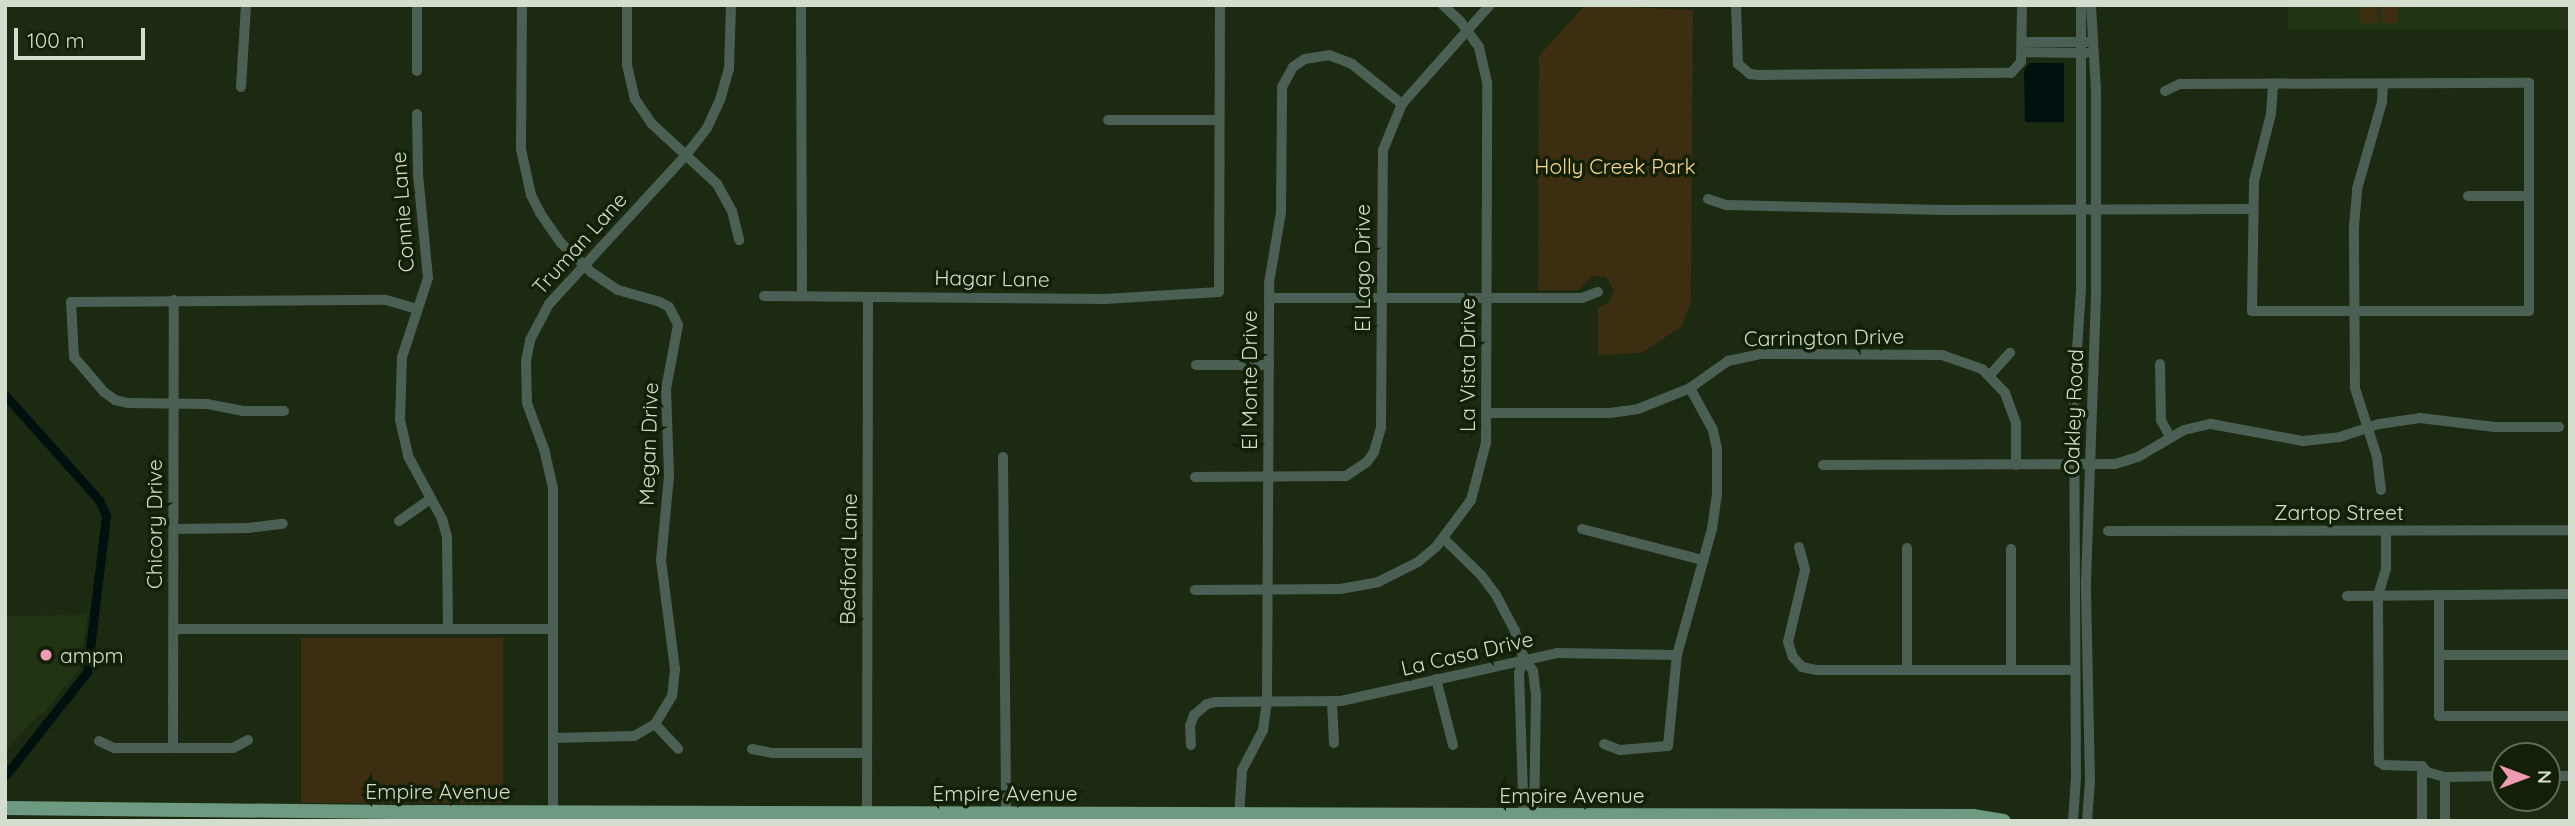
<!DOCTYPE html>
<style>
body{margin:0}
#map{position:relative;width:2575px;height:826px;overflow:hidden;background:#1b2a10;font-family:Quicksand,sans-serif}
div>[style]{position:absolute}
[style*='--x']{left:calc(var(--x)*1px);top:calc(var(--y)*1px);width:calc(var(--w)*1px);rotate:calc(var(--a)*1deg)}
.built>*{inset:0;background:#233415;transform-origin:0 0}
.green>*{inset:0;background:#3d2e11;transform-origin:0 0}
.water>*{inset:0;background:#00100e}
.canal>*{height:9px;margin:-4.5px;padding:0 4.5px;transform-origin:4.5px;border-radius:4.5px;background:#00100e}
.minor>*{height:10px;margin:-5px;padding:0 5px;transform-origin:5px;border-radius:5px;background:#4b5f54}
.major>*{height:14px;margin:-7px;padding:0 7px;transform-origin:7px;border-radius:7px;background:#6f9a82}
.dots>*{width:19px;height:19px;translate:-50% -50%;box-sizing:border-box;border:4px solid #122007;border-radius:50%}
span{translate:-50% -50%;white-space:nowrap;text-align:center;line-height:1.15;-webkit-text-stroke:7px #122007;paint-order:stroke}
.park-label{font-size:21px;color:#ffd68f}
.street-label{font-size:21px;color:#d4dece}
.poi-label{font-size:21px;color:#d4dece}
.left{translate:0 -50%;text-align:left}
.frame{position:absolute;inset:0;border:7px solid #d4dece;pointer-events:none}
.north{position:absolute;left:2491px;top:742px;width:70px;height:70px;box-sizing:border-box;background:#122007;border:2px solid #606c57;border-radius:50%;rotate:90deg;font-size:19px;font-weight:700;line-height:28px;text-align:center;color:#d4dece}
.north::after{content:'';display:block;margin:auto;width:24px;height:32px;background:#f19ab3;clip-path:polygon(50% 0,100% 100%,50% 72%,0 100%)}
.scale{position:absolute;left:14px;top:28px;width:131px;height:32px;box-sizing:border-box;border:4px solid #d4dece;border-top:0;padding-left:9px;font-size:21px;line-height:24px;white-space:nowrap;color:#d4dece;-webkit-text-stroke:5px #122007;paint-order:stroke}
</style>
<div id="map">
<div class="built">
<i style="left:2288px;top:5px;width:282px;height:25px"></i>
<i style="clip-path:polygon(87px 615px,80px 667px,42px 716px,39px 714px,5px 751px,5px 616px)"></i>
</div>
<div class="green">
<i style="clip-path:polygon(1585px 5px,1693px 10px,1691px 302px,1681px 327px,1642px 353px,1598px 355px,1598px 307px,1608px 303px,1614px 291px,1606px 277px,1592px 276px,1578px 290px,1538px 290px,1539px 56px)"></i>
<i style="left:2360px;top:5px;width:17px;height:18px"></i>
<i style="left:2381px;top:5px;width:17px;height:18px"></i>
<i style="left:301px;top:638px;width:202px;height:165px"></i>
</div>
<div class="water">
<i style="clip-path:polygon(2030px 63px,2064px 63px,2064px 122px,2025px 122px,2024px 70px)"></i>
</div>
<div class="canal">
<i style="--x:5;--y:395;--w:141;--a:48.2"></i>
<i style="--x:99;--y:500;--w:17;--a:66"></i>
<i style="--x:106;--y:516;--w:157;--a:96.9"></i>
<i style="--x:87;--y:672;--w:132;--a:128.3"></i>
</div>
<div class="minor">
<i style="--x:522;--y:5;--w:144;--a:90.4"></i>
<i style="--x:521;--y:149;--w:47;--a:77.7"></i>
<i style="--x:531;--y:195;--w:20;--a:63"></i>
<i style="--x:540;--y:213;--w:37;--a:55"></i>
<i style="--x:561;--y:243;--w:42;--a:44"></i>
<i style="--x:591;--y:272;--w:32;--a:34"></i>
<i style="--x:618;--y:290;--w:44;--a:15.9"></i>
<i style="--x:660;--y:302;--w:10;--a:29"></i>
<i style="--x:669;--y:307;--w:20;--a:63"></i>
<i style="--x:678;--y:325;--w:65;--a:100.6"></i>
<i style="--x:666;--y:389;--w:87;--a:88"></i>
<i style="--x:669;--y:476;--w:84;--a:95.4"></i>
<i style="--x:661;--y:560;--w:110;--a:82.7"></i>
<i style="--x:675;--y:669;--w:27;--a:96"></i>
<i style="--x:672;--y:696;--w:33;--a:121"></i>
<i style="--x:655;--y:724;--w:24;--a:150"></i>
<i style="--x:634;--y:736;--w:81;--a:178.6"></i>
<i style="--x:627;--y:5;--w:60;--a:90"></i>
<i style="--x:627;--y:65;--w:35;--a:77"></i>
<i style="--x:635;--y:99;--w:29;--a:56"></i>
<i style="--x:651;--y:123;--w:90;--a:42.7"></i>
<i style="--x:717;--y:184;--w:31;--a:61"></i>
<i style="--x:732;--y:211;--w:30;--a:76"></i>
<i style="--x:801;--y:5;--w:291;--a:89.8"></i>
<i style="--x:1736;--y:5;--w:59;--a:88.1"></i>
<i style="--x:1738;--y:64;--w:16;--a:40"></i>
<i style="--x:1750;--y:74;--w:8;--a:7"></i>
<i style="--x:1758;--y:75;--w:253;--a:-0.5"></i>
<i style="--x:2011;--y:73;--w:15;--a:-48"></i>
<i style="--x:2021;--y:62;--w:57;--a:-89"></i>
<i style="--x:2022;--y:42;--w:65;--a:0"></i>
<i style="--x:2023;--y:52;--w:63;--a:0.9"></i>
<i style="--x:417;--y:71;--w:66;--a:-90"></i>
<i style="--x:241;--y:87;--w:82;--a:-86.5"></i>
<i style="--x:2165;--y:91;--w:17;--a:-25"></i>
<i style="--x:2180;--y:84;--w:349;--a:-0.2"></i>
<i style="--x:2529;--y:83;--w:228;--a:90"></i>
<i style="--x:2529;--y:311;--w:277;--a:180"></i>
<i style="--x:2252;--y:311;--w:130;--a:-89.1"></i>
<i style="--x:2254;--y:181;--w:69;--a:-75.8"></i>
<i style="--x:2271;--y:114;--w:30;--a:-86"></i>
<i style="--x:417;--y:114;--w:60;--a:89"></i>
<i style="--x:418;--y:174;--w:104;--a:84.5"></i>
<i style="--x:428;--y:278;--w:83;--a:108.2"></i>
<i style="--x:402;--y:357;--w:63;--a:91.8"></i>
<i style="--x:400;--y:420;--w:37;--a:77"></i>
<i style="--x:408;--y:456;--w:72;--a:61.6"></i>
<i style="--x:442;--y:519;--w:19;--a:74"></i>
<i style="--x:447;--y:537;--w:92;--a:89.4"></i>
<i style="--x:1108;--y:120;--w:111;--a:0"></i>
<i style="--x:2468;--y:196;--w:60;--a:0"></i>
<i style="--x:1708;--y:199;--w:20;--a:18"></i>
<i style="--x:1727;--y:205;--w:218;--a:1.3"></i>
<i style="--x:1945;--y:210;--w:307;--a:-0.2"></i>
<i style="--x:764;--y:296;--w:341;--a:0.5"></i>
<i style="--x:1105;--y:299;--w:114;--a:-3.5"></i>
<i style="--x:1219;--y:292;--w:287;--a:-89.8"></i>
<i style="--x:1269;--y:298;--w:313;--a:0"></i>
<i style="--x:1582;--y:298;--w:17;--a:-21"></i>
<i style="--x:2160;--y:364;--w:56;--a:89"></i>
<i style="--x:2161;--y:420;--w:19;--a:62"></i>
<i style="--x:1196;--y:365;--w:73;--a:0"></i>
<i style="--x:1990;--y:375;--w:30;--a:-48"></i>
<i style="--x:284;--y:411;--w:41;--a:180"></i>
<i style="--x:243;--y:411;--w:37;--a:-169"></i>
<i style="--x:207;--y:404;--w:79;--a:-179.3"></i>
<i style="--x:128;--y:403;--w:13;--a:-167"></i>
<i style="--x:115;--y:400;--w:14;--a:-144"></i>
<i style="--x:104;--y:392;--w:46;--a:-130.6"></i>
<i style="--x:74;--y:357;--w:55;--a:-93.1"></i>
<i style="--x:71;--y:302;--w:315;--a:-0.4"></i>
<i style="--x:386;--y:300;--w:32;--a:16"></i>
<i style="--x:1487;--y:413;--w:123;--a:0"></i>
<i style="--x:1610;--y:413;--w:28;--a:-8"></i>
<i style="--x:1638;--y:409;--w:56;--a:-22"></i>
<i style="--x:1690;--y:388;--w:47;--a:-35.4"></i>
<i style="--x:1728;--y:361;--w:33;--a:-12"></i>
<i style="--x:1760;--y:354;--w:182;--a:0.3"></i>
<i style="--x:1942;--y:355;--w:42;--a:19.3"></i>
<i style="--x:1982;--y:369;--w:33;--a:46"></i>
<i style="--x:2005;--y:393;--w:32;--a:70"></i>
<i style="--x:2016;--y:423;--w:42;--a:90"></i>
<i style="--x:1003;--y:457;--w:364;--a:89.5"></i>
<i style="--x:1823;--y:465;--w:292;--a:-0.2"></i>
<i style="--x:2115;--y:464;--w:24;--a:-17"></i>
<i style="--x:2138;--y:457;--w:53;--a:-30.4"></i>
<i style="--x:2184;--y:430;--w:28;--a:-13"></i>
<i style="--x:2211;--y:424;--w:94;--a:10.5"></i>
<i style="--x:2303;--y:441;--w:37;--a:-6"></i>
<i style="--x:2340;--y:437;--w:41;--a:-18.4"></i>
<i style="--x:2379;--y:424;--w:41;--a:-8.3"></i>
<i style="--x:2420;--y:418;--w:75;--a:6.9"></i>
<i style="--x:2494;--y:427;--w:65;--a:0"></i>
<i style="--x:1195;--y:477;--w:151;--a:-0.4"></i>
<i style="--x:1346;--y:476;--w:25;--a:-34"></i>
<i style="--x:1367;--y:462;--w:12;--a:-55"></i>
<i style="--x:1374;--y:452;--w:25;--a:-74"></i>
<i style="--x:1381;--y:428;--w:278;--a:-89.6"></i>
<i style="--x:1383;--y:150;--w:50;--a:-67.6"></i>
<i style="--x:1402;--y:104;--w:132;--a:-48.4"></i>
<i style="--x:2381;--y:490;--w:33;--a:-97"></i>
<i style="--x:2377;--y:457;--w:72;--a:-107.7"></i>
<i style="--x:2355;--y:388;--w:162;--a:-90.4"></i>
<i style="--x:2354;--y:226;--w:37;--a:-85"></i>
<i style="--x:2357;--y:189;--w:91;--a:-74"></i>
<i style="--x:2382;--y:102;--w:18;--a:-87"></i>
<i style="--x:399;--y:521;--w:39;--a:-35"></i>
<i style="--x:174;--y:529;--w:74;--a:-0.8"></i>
<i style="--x:248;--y:528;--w:35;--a:-7"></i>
<i style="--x:1582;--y:529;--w:125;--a:14.4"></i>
<i style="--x:2108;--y:531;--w:462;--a:-0.1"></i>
<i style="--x:2386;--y:531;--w:38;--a:90"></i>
<i style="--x:2386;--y:569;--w:27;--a:107"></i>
<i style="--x:2378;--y:595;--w:167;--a:89.7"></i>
<i style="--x:2379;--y:762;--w:6;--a:31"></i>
<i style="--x:2384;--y:765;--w:38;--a:2"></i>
<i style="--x:1444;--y:539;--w:52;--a:44.2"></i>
<i style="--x:1481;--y:575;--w:25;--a:53"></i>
<i style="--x:1496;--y:595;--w:41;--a:62.2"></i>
<i style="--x:1515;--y:631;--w:28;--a:72"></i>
<i style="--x:1524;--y:658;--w:16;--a:55"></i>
<i style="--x:1533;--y:671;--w:24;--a:83"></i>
<i style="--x:1536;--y:695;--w:125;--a:90.9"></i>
<i style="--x:1799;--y:547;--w:24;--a:75"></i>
<i style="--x:1805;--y:570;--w:74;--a:103.3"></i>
<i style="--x:1788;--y:642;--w:16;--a:72"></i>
<i style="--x:1793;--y:657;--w:13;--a:48"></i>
<i style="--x:1802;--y:667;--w:14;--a:12"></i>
<i style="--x:1816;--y:670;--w:259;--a:0"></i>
<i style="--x:1195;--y:590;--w:145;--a:-0.4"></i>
<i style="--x:1340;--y:589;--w:39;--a:-10"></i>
<i style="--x:1378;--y:582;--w:45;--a:-26.6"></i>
<i style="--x:1418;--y:562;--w:23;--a:-40"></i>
<i style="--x:1436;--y:547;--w:59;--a:-53.3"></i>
<i style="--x:1471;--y:500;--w:59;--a:-75.3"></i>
<i style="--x:1486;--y:443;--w:361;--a:-89.8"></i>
<i style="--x:1487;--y:82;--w:36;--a:-103"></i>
<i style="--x:1479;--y:47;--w:32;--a:-126"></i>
<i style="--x:1460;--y:21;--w:23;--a:-137"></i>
<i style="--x:2439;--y:595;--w:121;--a:90"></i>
<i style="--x:2439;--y:716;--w:131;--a:0"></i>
<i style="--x:2347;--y:596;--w:223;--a:-0.5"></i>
<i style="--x:174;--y:629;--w:379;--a:0"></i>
<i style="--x:2439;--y:655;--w:131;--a:0"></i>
<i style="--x:1524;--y:658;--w:16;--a:108"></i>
<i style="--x:1519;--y:673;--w:148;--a:88.1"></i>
<i style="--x:1907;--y:670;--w:122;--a:-90"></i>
<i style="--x:2011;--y:670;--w:121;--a:-90"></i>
<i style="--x:1436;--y:679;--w:68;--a:75.6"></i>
<i style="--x:1332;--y:702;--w:41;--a:87.2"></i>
<i style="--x:655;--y:724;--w:34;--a:47"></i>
<i style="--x:99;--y:741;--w:17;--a:25"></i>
<i style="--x:114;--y:748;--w:119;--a:0"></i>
<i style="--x:233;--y:748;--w:17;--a:-28"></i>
<i style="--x:1604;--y:744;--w:17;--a:21"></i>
<i style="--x:1620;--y:750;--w:48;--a:-4.8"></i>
<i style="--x:1668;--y:746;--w:91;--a:-84.4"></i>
<i style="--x:1677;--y:655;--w:131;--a:-74.5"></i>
<i style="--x:1712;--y:529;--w:35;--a:-82"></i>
<i style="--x:1717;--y:494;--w:45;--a:-90"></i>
<i style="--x:1717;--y:449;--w:19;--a:-102"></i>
<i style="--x:1713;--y:430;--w:48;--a:-118.7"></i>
<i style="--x:1191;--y:745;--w:19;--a:-93"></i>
<i style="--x:1190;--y:726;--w:12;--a:-70"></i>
<i style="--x:1194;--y:715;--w:17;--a:-40"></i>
<i style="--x:1207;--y:704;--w:9;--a:-13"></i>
<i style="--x:1216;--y:702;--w:125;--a:-0.5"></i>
<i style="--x:1341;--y:701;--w:221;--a:-12.5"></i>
<i style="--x:1557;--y:653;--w:120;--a:1"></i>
<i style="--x:173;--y:748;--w:448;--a:-89.9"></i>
<i style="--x:752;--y:749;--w:20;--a:11"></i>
<i style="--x:772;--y:753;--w:95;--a:0"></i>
<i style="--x:2422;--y:766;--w:8;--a:50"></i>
<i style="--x:2427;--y:772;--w:19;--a:16"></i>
<i style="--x:2445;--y:777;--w:60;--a:-1"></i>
<i style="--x:2547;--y:776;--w:23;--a:0"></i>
<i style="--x:2445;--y:777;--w:44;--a:90"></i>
<i style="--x:1239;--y:818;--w:48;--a:-86.4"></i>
<i style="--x:1242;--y:770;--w:45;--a:-62.3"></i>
<i style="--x:1263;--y:730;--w:28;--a:-82"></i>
<i style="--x:1267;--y:702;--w:419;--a:-89.7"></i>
<i style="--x:1269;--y:283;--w:72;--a:-80.4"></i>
<i style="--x:1281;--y:212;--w:125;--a:-89.5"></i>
<i style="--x:1282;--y:87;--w:23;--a:-61"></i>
<i style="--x:1293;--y:67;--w:14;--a:-34"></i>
<i style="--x:1305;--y:59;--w:24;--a:-9"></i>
<i style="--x:1329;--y:55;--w:25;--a:21"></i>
<i style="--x:1352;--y:64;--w:64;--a:38.7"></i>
<i style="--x:553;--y:821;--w:333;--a:-90"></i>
<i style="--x:553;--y:488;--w:37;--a:-103"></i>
<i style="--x:545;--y:452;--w:52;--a:-110.2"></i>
<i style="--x:527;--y:403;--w:42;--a:-91.4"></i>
<i style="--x:526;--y:361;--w:21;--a:-79"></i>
<i style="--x:530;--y:340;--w:41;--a:-62.2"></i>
<i style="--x:549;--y:304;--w:202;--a:-47.4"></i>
<i style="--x:686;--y:155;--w:34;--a:-52"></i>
<i style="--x:707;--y:128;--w:31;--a:-65"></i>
<i style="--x:720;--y:100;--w:32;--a:-74"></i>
<i style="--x:729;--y:69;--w:64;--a:-88.2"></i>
<i style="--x:867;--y:821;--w:524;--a:-89.89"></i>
<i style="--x:2073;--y:821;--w:44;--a:-86.1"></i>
<i style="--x:2076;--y:777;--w:380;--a:-90.3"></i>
<i style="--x:2074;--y:397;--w:107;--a:-86.3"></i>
<i style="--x:2081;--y:290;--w:285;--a:-90"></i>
<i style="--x:2087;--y:821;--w:40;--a:-85.7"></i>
<i style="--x:2090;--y:781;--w:199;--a:-91.2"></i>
<i style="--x:2086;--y:582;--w:289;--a:-88"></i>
<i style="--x:2096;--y:293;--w:203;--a:-90"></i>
<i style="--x:2096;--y:90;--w:85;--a:-93.4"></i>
<i style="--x:2422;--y:821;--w:55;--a:-90"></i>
</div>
<div class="major">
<i style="--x:5;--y:808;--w:412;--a:0.6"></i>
<i style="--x:417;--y:812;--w:1556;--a:0.15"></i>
<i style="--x:1973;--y:816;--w:31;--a:9"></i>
</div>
<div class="dots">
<i style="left:46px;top:655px;background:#f19ab3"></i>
</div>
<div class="park-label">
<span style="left:1615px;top:166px">Holly Creek Park</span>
</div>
<div class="street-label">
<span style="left:402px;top:212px;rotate:-94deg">Connie Lane</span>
<span style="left:579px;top:243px;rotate:-48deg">Truman Lane</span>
<span style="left:1362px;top:268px;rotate:-90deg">El Lago Drive</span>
<span style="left:992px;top:278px;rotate:1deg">Hagar Lane</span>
<span style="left:1824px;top:337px;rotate:-1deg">Carrington Drive</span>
<span style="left:1467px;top:365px;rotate:-90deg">La Vista Drive</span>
<span style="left:1249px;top:380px;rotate:-90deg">El Monte Drive</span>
<span style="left:2073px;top:412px;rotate:-88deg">Oakley Road</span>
<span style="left:648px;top:444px;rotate:-88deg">Megan Drive</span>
<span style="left:2339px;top:512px">Zartop Street</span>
<span style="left:154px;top:524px;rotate:-90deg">Chicory Drive</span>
<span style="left:848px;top:559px;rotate:-89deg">Bedford Lane</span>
<span style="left:1467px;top:653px;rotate:-13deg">La Casa Drive</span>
<span style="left:438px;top:791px">Empire Avenue</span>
<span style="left:1005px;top:793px">Empire Avenue</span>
<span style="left:1572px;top:795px">Empire Avenue</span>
</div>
<div class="poi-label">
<span class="left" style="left:60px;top:655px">ampm</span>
</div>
<div class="frame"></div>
<div class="north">N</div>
<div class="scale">100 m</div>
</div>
